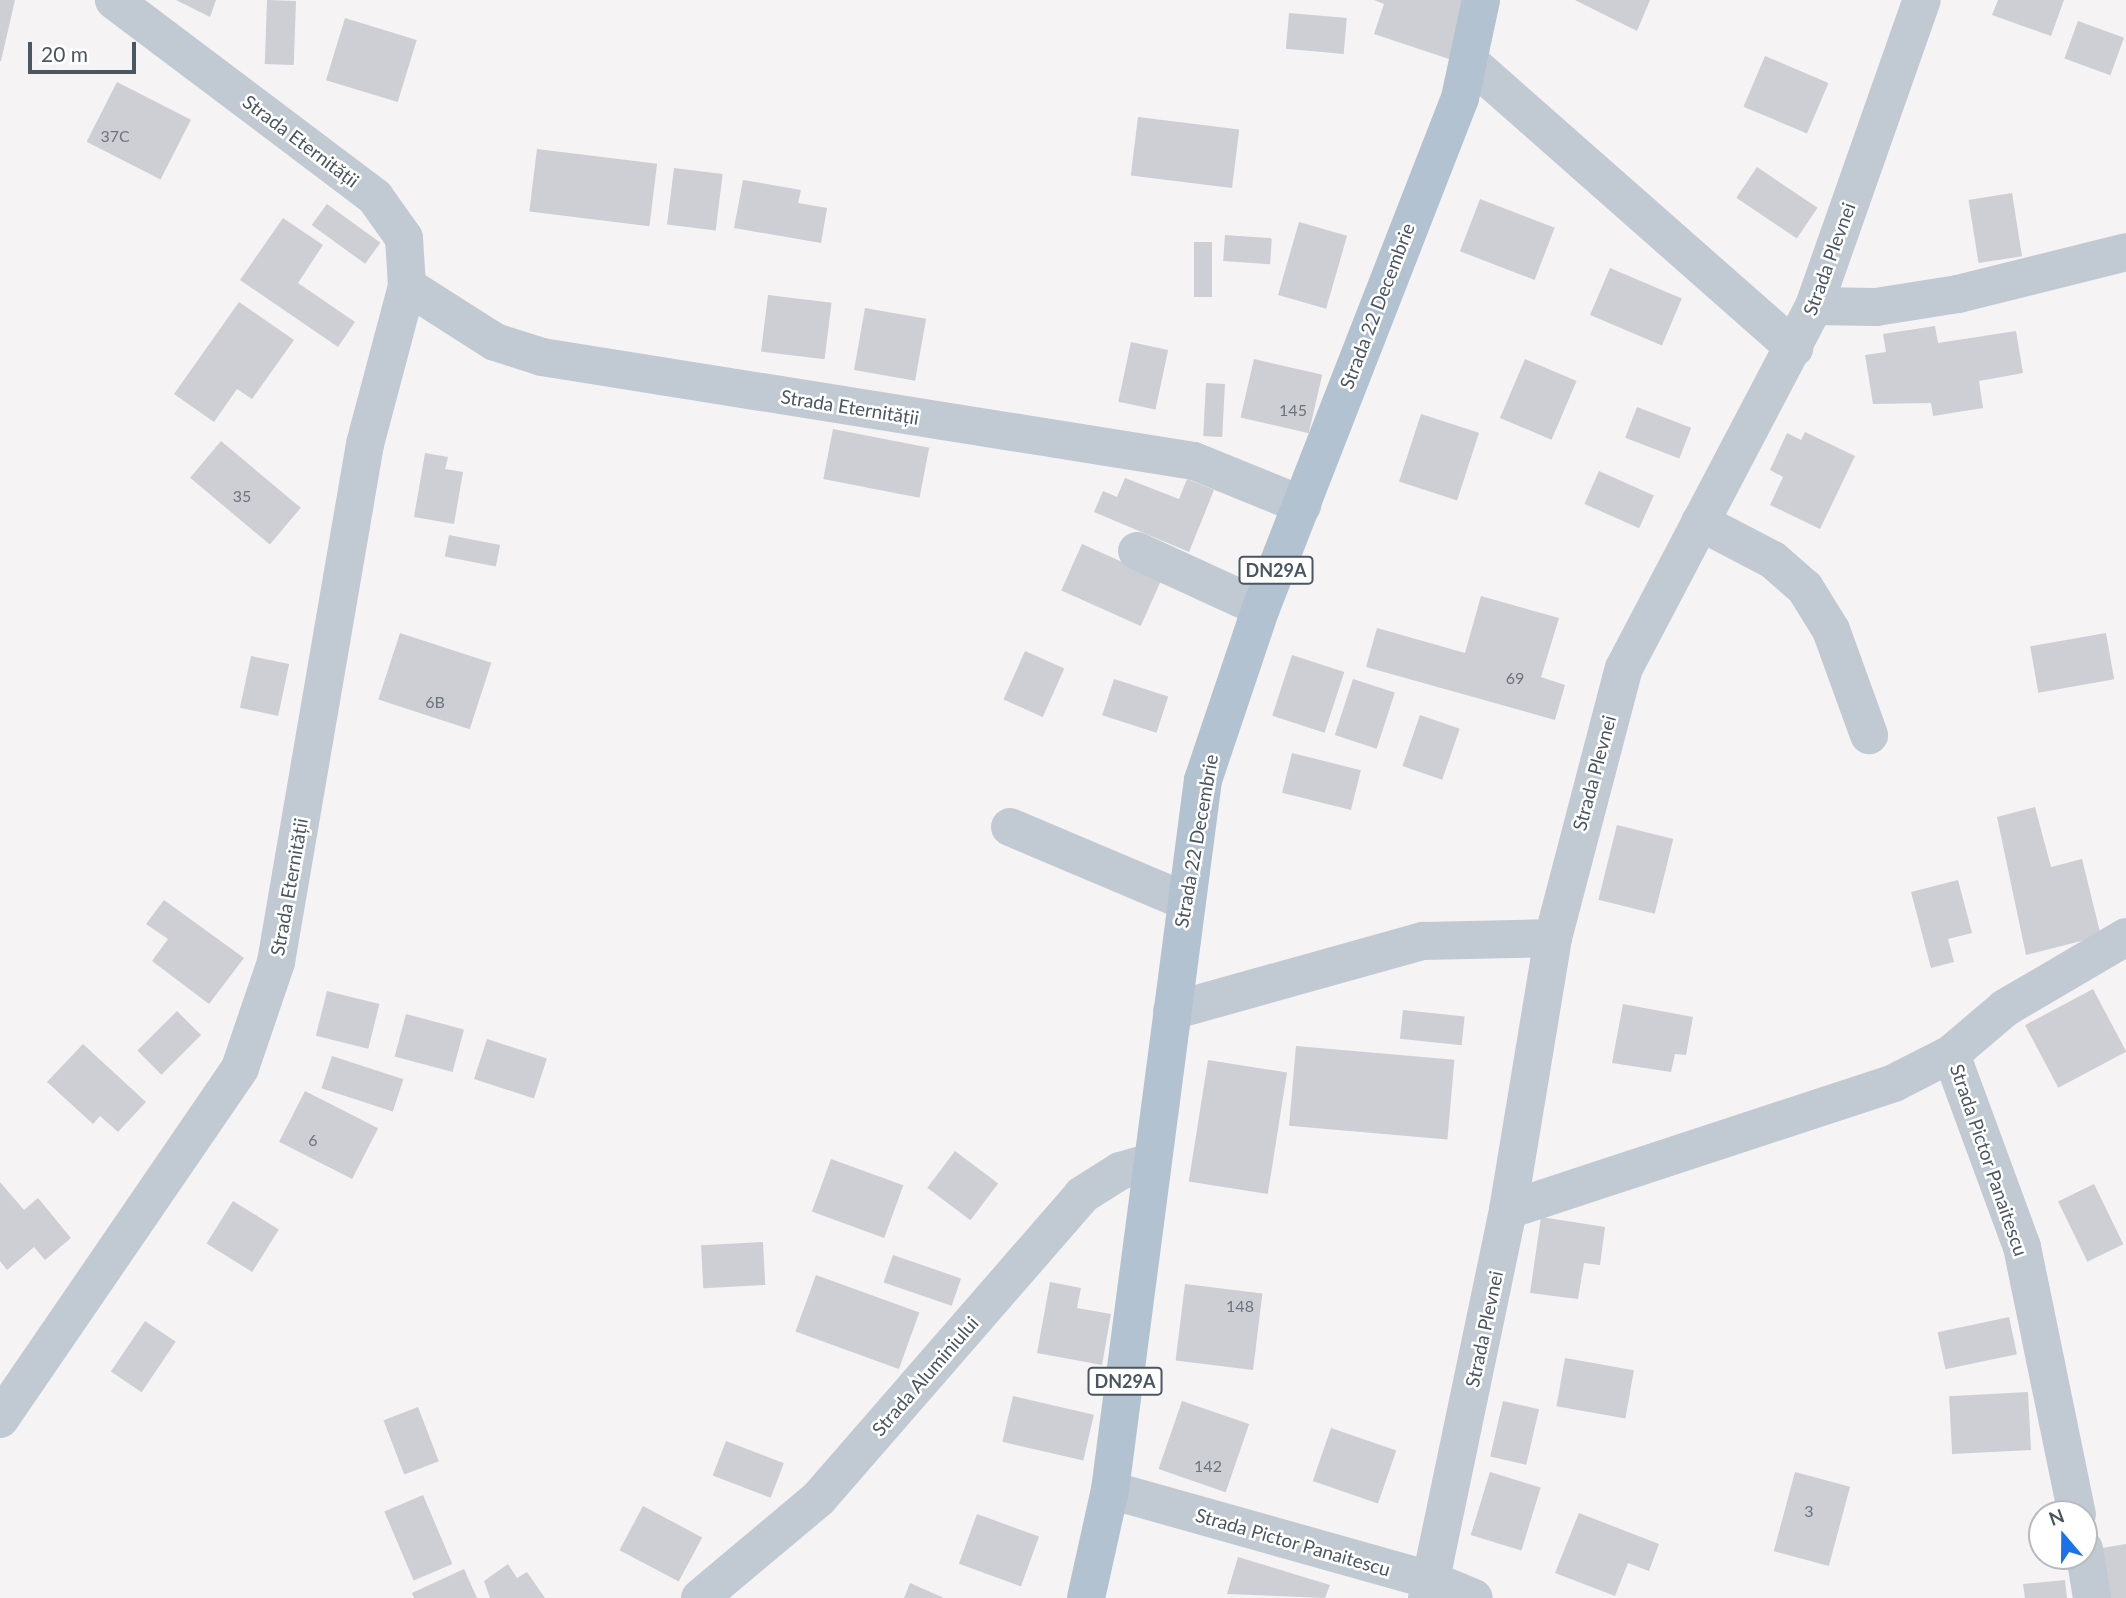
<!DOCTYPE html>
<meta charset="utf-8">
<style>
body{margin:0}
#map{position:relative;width:2126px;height:1598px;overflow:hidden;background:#f5f3f3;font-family:Lato,sans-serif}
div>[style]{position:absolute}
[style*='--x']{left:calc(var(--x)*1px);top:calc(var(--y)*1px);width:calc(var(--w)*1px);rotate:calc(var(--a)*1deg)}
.building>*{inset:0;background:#cdcfd5;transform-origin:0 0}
.minor>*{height:38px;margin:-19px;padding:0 19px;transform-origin:19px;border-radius:19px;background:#c1cad2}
.major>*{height:38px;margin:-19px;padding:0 19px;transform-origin:19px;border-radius:19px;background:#b3c2d1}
span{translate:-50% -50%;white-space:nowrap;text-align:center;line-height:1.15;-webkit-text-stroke:5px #fff;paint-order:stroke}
.number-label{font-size:16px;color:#6b747e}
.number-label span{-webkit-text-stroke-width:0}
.shield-label span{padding:2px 5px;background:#fff;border:2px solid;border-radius:5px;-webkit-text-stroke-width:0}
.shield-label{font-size:18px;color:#4a5661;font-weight:700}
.street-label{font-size:19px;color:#4a5661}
.north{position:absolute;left:2028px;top:1500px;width:70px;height:70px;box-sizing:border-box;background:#fff;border:2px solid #b7bbc0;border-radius:50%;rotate:340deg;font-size:19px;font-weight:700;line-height:28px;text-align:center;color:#4a5661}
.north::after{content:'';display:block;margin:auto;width:24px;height:32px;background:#1a73e8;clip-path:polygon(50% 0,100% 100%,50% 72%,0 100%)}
.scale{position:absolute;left:28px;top:42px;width:108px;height:32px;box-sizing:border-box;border:4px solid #4a5661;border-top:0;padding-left:9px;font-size:21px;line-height:24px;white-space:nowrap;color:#4a5661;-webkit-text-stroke:5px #fff;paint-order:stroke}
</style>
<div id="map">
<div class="building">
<i style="clip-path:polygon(0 0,15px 0,1px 61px,0 61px)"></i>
<i style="clip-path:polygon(176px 0,216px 0,210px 17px)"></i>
<i style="left:267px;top:0;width:29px;height:64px;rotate:2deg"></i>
<i style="clip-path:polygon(1374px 0,1468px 0,1449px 59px,1374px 34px,1384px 4px)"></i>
<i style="clip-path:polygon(1575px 0,1650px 0,1637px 31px)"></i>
<i style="clip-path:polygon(1998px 0,2064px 0,2051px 36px,1992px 15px)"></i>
<i style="left:1289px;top:13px;width:58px;height:36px;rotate:5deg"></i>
<i style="left:345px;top:18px;width:75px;height:65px;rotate:17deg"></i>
<i style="left:2078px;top:21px;width:49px;height:40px;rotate:20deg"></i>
<i style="left:1765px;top:56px;width:69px;height:55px;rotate:23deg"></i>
<i style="left:117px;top:82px;width:83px;height:67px;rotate:27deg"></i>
<i style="left:1138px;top:117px;width:102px;height:59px;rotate:7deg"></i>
<i style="left:537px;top:149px;width:121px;height:63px;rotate:7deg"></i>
<i style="left:1757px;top:167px;width:73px;height:37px;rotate:34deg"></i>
<i style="left:674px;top:168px;width:49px;height:57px;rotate:7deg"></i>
<i style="clip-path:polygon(743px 180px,801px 190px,798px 203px,827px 208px,821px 243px,734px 228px)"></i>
<i style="left:2012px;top:193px;width:64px;height:44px;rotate:81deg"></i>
<i style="left:1480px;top:199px;width:80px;height:56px;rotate:21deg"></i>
<i style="left:327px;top:204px;width:66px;height:26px;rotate:36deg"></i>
<i style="clip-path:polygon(283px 218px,323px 245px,298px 283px,355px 322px,338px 347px,240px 280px)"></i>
<i style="left:1299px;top:222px;width:50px;height:76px;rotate:16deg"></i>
<i style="left:1225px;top:235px;width:47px;height:26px;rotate:4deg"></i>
<i style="left:1194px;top:242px;width:18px;height:55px"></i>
<i style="left:1610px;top:268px;width:78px;height:51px;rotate:23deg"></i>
<i style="left:768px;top:295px;width:64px;height:57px;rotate:7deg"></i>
<i style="clip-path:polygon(239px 302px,294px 340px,252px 399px,237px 389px,214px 422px,174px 394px)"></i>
<i style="left:865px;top:308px;width:62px;height:63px;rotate:10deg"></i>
<i style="clip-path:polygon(1935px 326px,1938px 343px,2016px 331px,2023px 373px,1979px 381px,1983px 408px,1933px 416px,1931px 403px,1873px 404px,1865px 355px,1886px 352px,1883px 334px)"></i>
<i style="left:1131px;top:342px;width:38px;height:61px;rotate:12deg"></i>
<i style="left:1254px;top:359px;width:70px;height:60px;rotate:13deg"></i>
<i style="left:1525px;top:359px;width:56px;height:64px;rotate:23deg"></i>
<i style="left:1206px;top:383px;width:19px;height:53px;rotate:3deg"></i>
<i style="left:1637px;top:407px;width:58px;height:33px;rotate:21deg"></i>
<i style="left:1421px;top:414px;width:61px;height:71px;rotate:18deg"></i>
<i style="left:833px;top:429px;width:98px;height:51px;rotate:11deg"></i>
<i style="clip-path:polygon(1805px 432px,1855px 456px,1820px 529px,1770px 505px,1783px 477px,1770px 470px,1787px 433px,1801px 440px)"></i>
<i style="left:221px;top:441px;width:104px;height:48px;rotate:40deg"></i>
<i style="clip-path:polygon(425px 453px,448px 457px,445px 469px,463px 472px,454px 524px,414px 517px)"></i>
<i style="left:1599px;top:471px;width:60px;height:36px;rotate:24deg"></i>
<i style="clip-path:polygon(1125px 478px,1179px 499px,1187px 479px,1214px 490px,1189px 552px,1094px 512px,1103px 491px,1117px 497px)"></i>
<i style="left:449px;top:535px;width:52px;height:22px;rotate:11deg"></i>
<i style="left:1082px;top:544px;width:87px;height:51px;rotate:24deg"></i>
<i style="clip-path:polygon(1481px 596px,1559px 618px,1541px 677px,1565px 685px,1555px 720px,1366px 667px,1377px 628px,1465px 653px)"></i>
<i style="left:400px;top:633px;width:96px;height:70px;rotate:18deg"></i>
<i style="left:2106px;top:633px;width:47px;height:77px;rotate:80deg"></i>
<i style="left:1025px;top:651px;width:43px;height:53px;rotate:24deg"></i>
<i style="left:1292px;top:655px;width:55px;height:64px;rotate:18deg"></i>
<i style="left:251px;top:656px;width:39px;height:53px;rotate:12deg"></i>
<i style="left:1114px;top:679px;width:57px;height:38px;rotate:18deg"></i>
<i style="left:1353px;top:679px;width:44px;height:59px;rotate:18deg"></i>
<i style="left:1420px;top:715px;width:42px;height:54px;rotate:19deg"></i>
<i style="left:1292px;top:753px;width:71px;height:41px;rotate:14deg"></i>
<i style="clip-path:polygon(2035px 807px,2051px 867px,2082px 859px,2101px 936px,2026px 955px,1997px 817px)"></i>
<i style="left:1617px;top:825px;width:58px;height:77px;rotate:14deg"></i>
<i style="clip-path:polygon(1958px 880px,1972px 933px,1948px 939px,1954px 962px,1931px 968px,1911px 892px)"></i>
<i style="clip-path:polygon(164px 900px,244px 958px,209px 1004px,152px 961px,168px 939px,146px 924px)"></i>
<i style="left:2093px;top:989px;width:71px;height:77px;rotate:62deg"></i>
<i style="left:327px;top:991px;width:54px;height:46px;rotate:14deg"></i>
<i style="clip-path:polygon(1623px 1004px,1693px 1017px,1686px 1055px,1675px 1054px,1671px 1072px,1612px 1063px)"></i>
<i style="left:1403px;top:1010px;width:62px;height:29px;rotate:6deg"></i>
<i style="left:177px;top:1011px;width:34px;height:56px;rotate:45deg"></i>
<i style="left:406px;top:1014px;width:60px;height:44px;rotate:15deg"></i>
<i style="left:487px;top:1039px;width:63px;height:42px;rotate:18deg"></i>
<i style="clip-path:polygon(83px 1044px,146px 1102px,118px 1132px,100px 1116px,93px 1124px,47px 1082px)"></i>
<i style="left:1296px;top:1046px;width:159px;height:80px;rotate:5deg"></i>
<i style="left:332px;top:1056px;width:75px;height:34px;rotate:18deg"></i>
<i style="left:1208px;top:1060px;width:80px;height:123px;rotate:9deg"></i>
<i style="left:305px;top:1091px;width:82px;height:57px;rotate:27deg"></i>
<i style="left:955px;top:1151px;width:54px;height:46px;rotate:37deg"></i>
<i style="left:831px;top:1159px;width:77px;height:56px;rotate:20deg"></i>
<i style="clip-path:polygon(0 1182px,24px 1210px,38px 1198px,71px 1238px,45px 1260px,34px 1247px,7px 1270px,0 1261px)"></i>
<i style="left:2094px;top:1184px;width:67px;height:40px;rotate:64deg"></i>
<i style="left:233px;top:1201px;width:54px;height:50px;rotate:32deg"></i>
<i style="clip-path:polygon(1541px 1217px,1605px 1227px,1600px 1265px,1584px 1263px,1578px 1299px,1530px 1293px)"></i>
<i style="left:763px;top:1242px;width:43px;height:62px;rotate:87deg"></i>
<i style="left:893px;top:1255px;width:72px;height:29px;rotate:19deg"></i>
<i style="left:816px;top:1275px;width:110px;height:60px;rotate:20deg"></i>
<i style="clip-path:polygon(1050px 1282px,1081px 1288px,1077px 1308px,1111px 1314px,1102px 1365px,1037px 1353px)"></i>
<i style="left:1185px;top:1284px;width:78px;height:77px;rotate:7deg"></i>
<i style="left:2009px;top:1317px;width:38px;height:73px;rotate:78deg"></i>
<i style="left:145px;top:1321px;width:37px;height:61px;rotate:34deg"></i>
<i style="left:1565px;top:1358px;width:70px;height:49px;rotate:10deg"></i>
<i style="left:2028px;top:1392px;width:58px;height:79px;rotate:87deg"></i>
<i style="left:1013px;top:1396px;width:83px;height:47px;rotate:13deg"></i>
<i style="left:1182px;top:1401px;width:71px;height:72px;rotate:19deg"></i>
<i style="left:1503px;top:1401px;width:37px;height:57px;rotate:13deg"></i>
<i style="left:418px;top:1407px;width:58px;height:37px;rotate:69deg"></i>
<i style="left:1331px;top:1428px;width:69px;height:56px;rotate:19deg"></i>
<i style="left:726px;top:1441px;width:62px;height:37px;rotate:21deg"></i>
<i style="left:1490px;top:1472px;width:53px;height:66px;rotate:17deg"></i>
<i style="left:1795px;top:1472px;width:57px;height:82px;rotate:15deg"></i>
<i style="left:423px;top:1495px;width:75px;height:42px;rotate:67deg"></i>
<i style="left:643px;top:1506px;width:67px;height:50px;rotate:28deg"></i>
<i style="clip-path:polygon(1579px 1513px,1659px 1544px,1649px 1571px,1628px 1563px,1615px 1596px,1555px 1573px)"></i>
<i style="left:977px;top:1514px;width:66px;height:53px;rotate:20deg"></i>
<i style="clip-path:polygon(2126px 1544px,2126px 1598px,2104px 1598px,2096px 1549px)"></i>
<i style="clip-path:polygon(1238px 1557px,1330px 1585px,1325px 1598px,1227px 1594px)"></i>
<i style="clip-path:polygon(508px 1564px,517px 1578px,527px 1572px,545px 1598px,490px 1598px,484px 1581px)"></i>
<i style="clip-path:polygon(464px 1569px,477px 1598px,414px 1598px,412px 1593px)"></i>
<i style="clip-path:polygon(2065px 1580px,2067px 1598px,2025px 1598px,2023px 1584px)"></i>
<i style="clip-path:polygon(910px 1583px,944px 1598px,904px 1598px)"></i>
</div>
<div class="minor">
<i style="--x:1471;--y:63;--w:431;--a:41.4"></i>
<i style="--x:407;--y:286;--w:104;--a:32.5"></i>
<i style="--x:495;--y:342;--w:49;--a:17.7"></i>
<i style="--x:542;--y:357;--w:660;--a:9.06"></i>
<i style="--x:1194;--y:461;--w:117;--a:22.2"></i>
<i style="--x:1814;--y:306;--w:62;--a:0.9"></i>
<i style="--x:1876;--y:307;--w:83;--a:-9"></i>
<i style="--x:1958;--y:294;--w:173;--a:-14"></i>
<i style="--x:1700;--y:522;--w:82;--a:27.5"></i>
<i style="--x:1773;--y:560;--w:43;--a:41.2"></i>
<i style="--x:1805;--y:588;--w:49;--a:58.2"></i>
<i style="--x:1831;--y:630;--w:112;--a:70.1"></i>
<i style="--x:1137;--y:551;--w:136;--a:24.7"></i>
<i style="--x:1010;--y:827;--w:188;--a:22.9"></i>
<i style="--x:1172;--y:1011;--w:261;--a:-15.6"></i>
<i style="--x:1423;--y:941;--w:130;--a:-1.3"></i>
<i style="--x:1951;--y:1054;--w:206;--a:69.8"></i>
<i style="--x:2022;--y:1247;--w:273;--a:78.4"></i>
<i style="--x:1508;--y:1210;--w:406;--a:-18.2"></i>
<i style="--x:1894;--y:1083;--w:64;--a:-27"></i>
<i style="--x:1951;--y:1054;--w:71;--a:-40.4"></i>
<i style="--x:2005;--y:1008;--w:140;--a:-30.4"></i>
<i style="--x:0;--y:1419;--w:425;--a:-55.6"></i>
<i style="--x:240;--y:1068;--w:112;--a:-71.2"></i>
<i style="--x:276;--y:962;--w:526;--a:-80.25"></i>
<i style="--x:365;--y:444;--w:163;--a:-75.1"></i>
<i style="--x:407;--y:286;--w:48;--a:-93.6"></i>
<i style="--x:404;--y:238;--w:50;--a:-125.3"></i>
<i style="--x:375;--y:197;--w:327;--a:-143"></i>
<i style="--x:1110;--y:1490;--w:336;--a:15.7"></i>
<i style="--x:1433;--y:1581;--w:44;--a:22.5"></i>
<i style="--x:2084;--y:1549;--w:50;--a:80.7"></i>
<i style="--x:700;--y:1598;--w:155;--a:-40"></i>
<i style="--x:819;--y:1498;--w:401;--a:-49"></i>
<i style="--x:1082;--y:1195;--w:45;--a:-32.3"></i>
<i style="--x:1120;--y:1171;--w:33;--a:-16"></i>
<i style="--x:1427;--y:1598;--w:396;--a:-78.2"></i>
<i style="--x:1508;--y:1210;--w:276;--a:-80.6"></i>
<i style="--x:1553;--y:938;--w:279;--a:-75.3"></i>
<i style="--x:1624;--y:668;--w:409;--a:-62.3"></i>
<i style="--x:1814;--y:306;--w:324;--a:-70.6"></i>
</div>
<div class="major">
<i style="--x:1086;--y:1598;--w:111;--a:-77.5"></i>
<i style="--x:1110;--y:1490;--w:716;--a:-82.54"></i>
<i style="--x:1203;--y:780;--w:182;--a:-71.4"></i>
<i style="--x:1261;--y:608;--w:547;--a:-68.68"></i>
<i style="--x:1460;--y:98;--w:100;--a:-77.9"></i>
</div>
<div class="number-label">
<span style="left:115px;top:136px">37C</span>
<span style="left:1293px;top:410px">145</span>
<span style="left:242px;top:496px">35</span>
<span style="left:1515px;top:678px">69</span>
<span style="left:435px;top:702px">6B</span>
<span style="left:313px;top:1140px">6</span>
<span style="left:1240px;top:1306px">148</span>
<span style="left:1208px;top:1466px">142</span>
<span style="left:1809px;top:1511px">3</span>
</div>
<div class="shield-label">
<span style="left:1276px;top:570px">DN29A</span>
<span style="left:1125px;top:1381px">DN29A</span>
</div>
<div class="street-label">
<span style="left:301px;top:141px;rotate:37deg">Strada Eternității</span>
<span style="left:1829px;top:259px;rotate:-70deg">Strada Plevnei</span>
<span style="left:1377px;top:306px;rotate:-69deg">Strada 22 Decembrie</span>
<span style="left:850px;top:407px;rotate:9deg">Strada Eternității</span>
<span style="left:1594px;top:773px;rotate:-75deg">Strada Plevnei</span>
<span style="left:1196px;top:841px;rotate:-80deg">Strada 22 Decembrie</span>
<span style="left:289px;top:887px;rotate:-80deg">Strada Eternității</span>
<span style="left:1989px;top:1160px;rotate:71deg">Strada Pictor Panaitescu</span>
<span style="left:1484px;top:1329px;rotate:-78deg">Strada Plevnei</span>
<span style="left:925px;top:1376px;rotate:-49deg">Strada Aluminiului</span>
<span style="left:1293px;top:1542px;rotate:16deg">Strada Pictor Panaitescu</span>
</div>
<div class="north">N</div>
<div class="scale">20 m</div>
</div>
